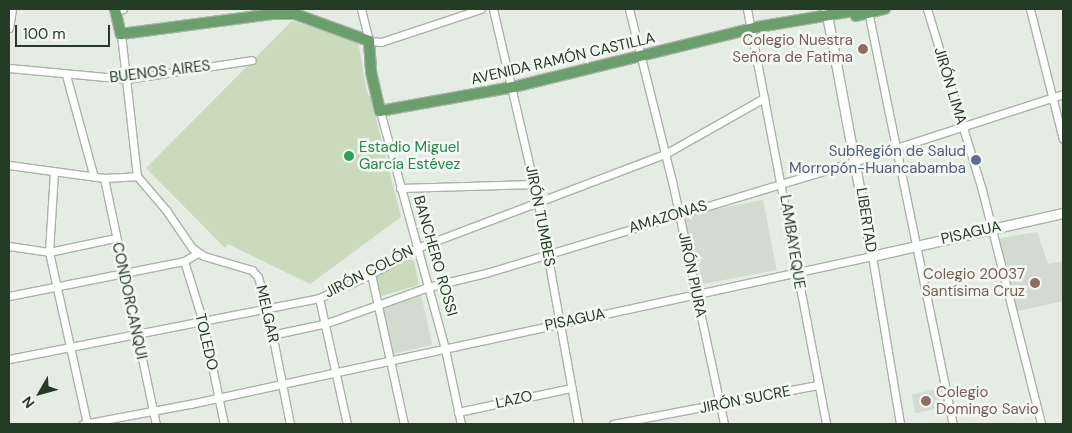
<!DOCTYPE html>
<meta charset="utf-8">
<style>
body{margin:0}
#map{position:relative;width:1072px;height:433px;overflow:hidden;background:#e4ece3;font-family:"DM Sans",sans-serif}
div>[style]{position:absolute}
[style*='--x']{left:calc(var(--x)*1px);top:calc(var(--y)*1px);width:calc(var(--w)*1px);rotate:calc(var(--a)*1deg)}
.built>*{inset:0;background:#d3dbd1;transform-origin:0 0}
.green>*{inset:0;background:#cadbbd}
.roads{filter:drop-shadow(1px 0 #a7b4a6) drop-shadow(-1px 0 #a7b4a6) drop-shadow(0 1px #a7b4a6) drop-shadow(0 -1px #a7b4a6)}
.minor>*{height:7px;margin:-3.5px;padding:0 3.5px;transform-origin:3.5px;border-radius:3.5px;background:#fff}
.tertiary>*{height:9px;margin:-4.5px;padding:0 4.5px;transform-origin:4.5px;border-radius:4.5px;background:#fff}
.primary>*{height:10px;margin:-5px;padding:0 5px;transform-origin:5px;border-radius:5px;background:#6a9e6c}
.dots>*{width:14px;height:14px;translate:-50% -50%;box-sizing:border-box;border:2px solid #f4f8f3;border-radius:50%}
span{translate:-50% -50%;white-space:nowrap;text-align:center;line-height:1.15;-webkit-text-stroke:5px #f4f8f3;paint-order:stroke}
.education-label{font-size:15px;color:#785e54}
.right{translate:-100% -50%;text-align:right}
.left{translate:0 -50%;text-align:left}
.street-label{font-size:15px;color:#243c24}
.leisure-label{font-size:15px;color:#27864d}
.service-label{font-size:15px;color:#4e5e75}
.frame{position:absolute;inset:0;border:10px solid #243c24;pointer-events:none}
.north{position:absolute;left:15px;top:368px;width:50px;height:50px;-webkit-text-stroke:4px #f4f8f3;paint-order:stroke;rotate:232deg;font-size:14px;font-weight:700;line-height:20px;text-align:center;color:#243c24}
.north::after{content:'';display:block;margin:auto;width:18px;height:22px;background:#243c24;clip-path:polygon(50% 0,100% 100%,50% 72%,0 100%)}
.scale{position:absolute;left:15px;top:25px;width:95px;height:22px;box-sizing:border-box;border:2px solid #243c24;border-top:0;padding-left:6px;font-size:15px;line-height:18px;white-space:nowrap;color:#243c24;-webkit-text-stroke:4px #f4f8f3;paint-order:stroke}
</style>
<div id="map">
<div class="built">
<i style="left:763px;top:200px;width:71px;height:85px;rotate:79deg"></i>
<i style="clip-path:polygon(1037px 232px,1048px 264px,1063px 261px,1063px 301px,1014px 312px,996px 239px)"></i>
<i style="left:421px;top:295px;width:51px;height:42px;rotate:77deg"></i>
<i style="left:938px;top:389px;width:19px;height:27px;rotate:78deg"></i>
</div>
<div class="green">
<i style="clip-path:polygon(292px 21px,358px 41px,367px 93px,371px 98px,401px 217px,310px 284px,228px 244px,225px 248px,146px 168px)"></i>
<i style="clip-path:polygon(410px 259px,414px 261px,419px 285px,378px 297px,374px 274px)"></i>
</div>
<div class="roads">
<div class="minor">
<i style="--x:361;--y:9;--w:33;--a:76"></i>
<i style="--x:369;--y:41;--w:12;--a:5"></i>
<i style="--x:381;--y:42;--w:105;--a:-18.3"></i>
<i style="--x:493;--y:9;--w:199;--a:76.9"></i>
<i style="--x:538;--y:203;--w:225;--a:79.7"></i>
<i style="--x:629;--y:9;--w:177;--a:76"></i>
<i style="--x:672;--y:181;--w:249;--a:77.9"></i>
<i style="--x:747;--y:9;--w:422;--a:79.2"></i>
<i style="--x:927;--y:9;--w:189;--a:73.1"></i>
<i style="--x:982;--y:190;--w:241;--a:75.8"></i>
<i style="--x:1030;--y:9;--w:134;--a:75.8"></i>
<i style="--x:116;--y:11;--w:7;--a:-16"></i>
<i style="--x:868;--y:11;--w:422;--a:78.4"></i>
<i style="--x:9;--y:28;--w:19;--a:-81"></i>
<i style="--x:121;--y:34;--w:143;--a:83.6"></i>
<i style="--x:9;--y:68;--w:119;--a:5.3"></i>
<i style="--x:127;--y:79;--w:126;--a:-8.6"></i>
<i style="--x:66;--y:75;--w:103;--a:74.7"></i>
<i style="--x:380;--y:111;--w:247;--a:74.7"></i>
<i style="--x:445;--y:349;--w:77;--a:78"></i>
<i style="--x:9;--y:165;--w:96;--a:7.8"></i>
<i style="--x:104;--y:178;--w:33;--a:-3"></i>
<i style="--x:54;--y:172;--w:80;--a:93.6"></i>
<i style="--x:49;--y:252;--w:176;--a:77.5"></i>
<i style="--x:137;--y:176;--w:45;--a:49.5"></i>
<i style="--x:166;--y:210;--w:46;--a:55.6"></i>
<i style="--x:192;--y:248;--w:14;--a:34"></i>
<i style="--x:204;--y:256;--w:50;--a:16.3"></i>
<i style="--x:252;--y:270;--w:9;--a:49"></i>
<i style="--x:258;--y:277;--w:32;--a:74"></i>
<i style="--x:267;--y:308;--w:118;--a:78.8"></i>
<i style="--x:104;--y:178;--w:251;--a:78.1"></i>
<i style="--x:400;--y:188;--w:134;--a:-1.7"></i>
<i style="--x:9;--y:246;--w:40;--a:8.5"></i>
<i style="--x:49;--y:252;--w:67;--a:-12"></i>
<i style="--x:184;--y:261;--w:64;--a:72.7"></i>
<i style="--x:203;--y:322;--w:104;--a:78.4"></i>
<i style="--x:371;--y:274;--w:154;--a:77.6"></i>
<i style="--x:9;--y:296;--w:178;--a:-11.3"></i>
<i style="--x:184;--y:261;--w:16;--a:-30"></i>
<i style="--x:319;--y:298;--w:129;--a:77.5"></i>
<i style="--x:271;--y:335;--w:57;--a:-12.1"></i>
<i style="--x:327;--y:323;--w:107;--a:-19.6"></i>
<i style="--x:428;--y:287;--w:60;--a:-13.6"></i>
<i style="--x:486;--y:273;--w:387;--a:-16.8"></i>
<i style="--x:856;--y:161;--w:218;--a:-17.9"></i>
<i style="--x:9;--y:359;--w:316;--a:-11.1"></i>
<i style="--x:319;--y:298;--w:57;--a:-24.8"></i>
<i style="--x:371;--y:274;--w:53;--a:-29.5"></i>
<i style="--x:417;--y:248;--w:265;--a:-20.8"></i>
<i style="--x:665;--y:154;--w:114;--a:-29.5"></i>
<i style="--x:458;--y:412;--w:116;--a:-12"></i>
<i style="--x:83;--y:424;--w:109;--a:-10.6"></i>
<i style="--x:190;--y:404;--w:698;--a:-12.24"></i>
<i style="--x:872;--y:256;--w:170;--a:80.5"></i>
<i style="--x:613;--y:424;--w:208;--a:-10.8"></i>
</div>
<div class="tertiary">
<i style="--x:826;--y:9;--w:251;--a:79.5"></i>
<i style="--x:872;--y:256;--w:196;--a:-12.7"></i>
</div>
<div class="primary">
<i style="--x:115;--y:9;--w:26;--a:77"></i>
<i style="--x:121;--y:34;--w:152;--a:-7.5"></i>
<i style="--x:272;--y:14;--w:23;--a:0"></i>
<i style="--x:295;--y:14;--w:79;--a:20"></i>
<i style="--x:369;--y:41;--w:31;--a:86"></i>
<i style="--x:371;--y:72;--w:40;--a:77"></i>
<i style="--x:380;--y:111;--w:136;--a:-10.2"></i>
<i style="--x:514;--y:87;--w:251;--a:-13.8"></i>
<i style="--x:758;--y:27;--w:108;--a:-9.6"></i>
<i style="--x:856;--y:16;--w:30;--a:-14"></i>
</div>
</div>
<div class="dots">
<i style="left:863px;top:49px;background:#8d6e63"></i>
<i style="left:349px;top:156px;background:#2e9e5b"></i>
<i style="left:976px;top:160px;background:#5c6f8a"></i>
<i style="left:1035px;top:283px;background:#8d6e63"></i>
<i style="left:926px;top:401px;background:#8d6e63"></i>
</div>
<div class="education-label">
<span class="right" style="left:853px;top:49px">Colegio Nuestra<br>Señora de Fatima</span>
<span class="right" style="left:1025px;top:283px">Colegio 20037<br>Santísima Cruz</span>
<span class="left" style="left:936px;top:401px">Colegio<br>Domingo Savio</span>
</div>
<div class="street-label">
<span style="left:563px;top:59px;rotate:-13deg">AVENIDA RAMÓN CASTILLA</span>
<span style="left:160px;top:72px;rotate:-7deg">BUENOS AIRES</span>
<span style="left:950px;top:86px;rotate:73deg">JIRÓN LIMA</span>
<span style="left:540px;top:216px;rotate:79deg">JIRÓN TUMBES</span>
<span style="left:668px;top:217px;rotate:-17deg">AMAZONAS</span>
<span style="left:866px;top:220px;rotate:81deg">LIBERTAD</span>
<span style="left:971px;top:233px;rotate:-13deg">PISAGUA</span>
<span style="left:792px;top:242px;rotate:81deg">LAMBAYEQUE</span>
<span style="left:435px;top:256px;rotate:74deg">BANCHERO ROSSI</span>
<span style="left:369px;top:272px;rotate:-27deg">JIRÓN COLÓN</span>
<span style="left:692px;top:275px;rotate:78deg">JIRÓN PIURA</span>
<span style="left:129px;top:301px;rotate:78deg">CONDORCANQUI</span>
<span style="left:267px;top:314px;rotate:77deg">MELGAR</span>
<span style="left:575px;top:320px;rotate:-12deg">PISAGUA</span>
<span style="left:206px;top:342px;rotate:77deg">TOLEDO</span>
<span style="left:514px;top:400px;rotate:-12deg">LAZO</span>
<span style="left:745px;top:400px;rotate:-11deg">JIRÓN SUCRE</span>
</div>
<div class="leisure-label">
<span class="left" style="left:359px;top:156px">Estadio Miguel<br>García Estévez</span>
</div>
<div class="service-label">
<span class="right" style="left:966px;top:160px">SubRegión de Salud<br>Morropón-Huancabamba</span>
</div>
<div class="frame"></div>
<div class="north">N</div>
<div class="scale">100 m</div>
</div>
